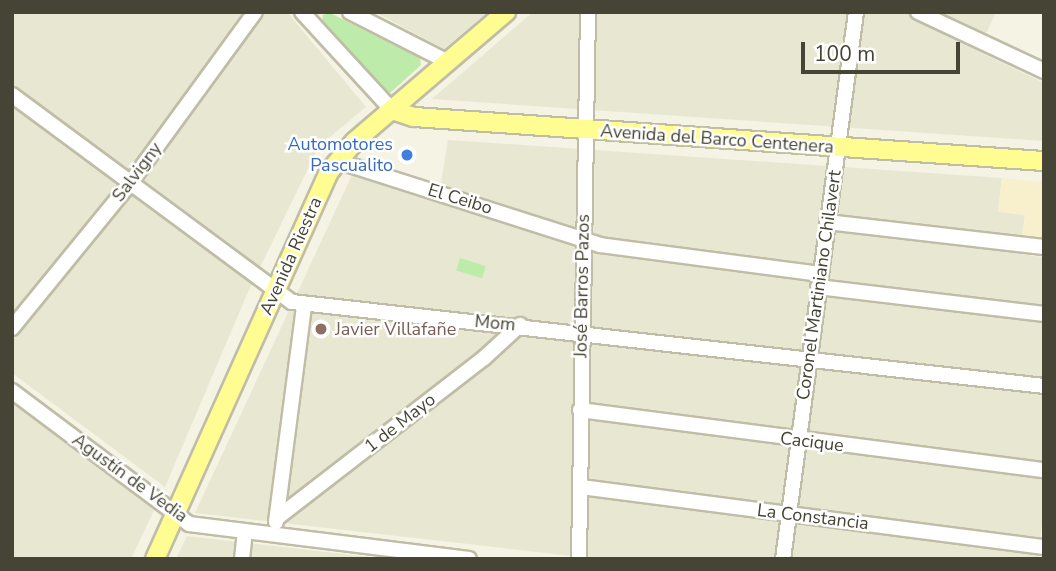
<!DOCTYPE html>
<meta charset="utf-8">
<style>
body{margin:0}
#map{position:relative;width:1056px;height:571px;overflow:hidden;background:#f4f3e4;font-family:"Nunito Sans",sans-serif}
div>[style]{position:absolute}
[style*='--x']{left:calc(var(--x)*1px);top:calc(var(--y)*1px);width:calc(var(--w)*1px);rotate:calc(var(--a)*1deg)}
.residential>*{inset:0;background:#e8e7d2}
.commercial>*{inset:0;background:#f8f0cd}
.green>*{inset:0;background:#bdebaa;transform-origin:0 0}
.roads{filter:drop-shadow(2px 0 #c0bda6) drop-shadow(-2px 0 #c0bda6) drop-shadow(0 2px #c0bda6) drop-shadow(0 -2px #c0bda6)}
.minor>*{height:14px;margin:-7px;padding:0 7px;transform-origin:7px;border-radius:7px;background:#fff}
.major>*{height:18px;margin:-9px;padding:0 9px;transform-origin:9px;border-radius:9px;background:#fffc92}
.dots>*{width:19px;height:19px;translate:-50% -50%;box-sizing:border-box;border:4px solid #fff;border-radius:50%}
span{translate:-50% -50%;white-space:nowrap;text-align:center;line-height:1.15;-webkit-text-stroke:5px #fff;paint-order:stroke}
.street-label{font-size:18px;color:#464434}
.shop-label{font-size:18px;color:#366cbe}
.right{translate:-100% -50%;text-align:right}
.education-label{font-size:18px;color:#785e54}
.left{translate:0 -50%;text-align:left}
.frame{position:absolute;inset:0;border:14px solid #464434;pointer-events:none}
.scale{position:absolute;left:801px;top:42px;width:159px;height:32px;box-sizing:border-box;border:4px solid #464434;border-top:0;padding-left:9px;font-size:21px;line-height:24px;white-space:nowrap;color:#464434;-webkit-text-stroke:5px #fff;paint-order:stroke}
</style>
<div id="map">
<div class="residential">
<i style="clip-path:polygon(12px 12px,287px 12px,366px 107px,319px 146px,248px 292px,165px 487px,12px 373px)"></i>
<i style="clip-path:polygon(375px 12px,487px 12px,444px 49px)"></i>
<i style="clip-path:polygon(533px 12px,996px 12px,978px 51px,1044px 83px,1044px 141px,432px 99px)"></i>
<i style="clip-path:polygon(448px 140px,1002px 178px,998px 211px,1025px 215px,1019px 254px,1044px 257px,1044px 506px,1038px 559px,599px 559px,195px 513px,352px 175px,438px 202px)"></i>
<i style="clip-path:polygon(12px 403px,155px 508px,131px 559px,12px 559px)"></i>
<i style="clip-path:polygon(187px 536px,387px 559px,176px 559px)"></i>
</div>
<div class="commercial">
<i style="clip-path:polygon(1002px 178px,1044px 182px,1044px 240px,1022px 238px,1025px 215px,998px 212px)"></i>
</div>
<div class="green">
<i style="clip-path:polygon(330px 13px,420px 58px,421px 65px,390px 93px,381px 91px,322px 23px,323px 15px)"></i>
<i style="left:460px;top:258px;width:27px;height:13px;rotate:17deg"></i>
</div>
<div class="roads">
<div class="minor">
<i style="--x:302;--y:12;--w:133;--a:47.4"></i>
<i style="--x:350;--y:12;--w:110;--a:27"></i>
<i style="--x:918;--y:12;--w:139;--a:25.1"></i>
<i style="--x:12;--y:95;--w:348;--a:36.5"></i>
<i style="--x:292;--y:302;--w:757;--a:6.37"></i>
<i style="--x:337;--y:161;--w:276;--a:17.7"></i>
<i style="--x:600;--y:245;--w:223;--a:7.5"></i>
<i style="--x:827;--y:222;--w:218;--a:6.6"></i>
<i style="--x:818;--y:287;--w:228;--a:6.8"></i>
<i style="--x:12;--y:328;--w:188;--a:-50.8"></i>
<i style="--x:131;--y:182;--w:210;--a:-53.9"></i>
<i style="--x:12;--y:391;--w:221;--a:36.9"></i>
<i style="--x:189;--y:524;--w:282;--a:7.1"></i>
<i style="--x:580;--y:410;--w:468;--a:7.4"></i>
<i style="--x:581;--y:487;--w:467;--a:7.4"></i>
<i style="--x:277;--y:518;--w:262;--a:-37.7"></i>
<i style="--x:484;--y:358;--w:49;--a:-42.5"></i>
<i style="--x:276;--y:522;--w:219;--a:-82.6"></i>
<i style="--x:242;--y:559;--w:27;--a:-84"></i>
<i style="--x:579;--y:559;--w:547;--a:-89.06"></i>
<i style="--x:783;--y:559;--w:552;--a:-82.4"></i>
</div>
<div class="major">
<i style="--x:392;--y:110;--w:23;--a:18"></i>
<i style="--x:414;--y:117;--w:632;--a:4"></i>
<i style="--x:155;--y:559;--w:424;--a:-65.8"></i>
<i style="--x:329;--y:172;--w:40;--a:-50"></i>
<i style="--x:355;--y:141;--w:199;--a:-40.5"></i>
</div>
</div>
<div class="dots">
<i style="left:407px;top:155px;background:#3f7fe0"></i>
<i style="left:321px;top:329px;background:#8d6e63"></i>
</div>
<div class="street-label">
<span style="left:717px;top:139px;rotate:4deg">Avenida del Barco Centenera</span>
<span style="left:137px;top:172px;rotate:-53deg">Salvigny</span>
<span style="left:460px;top:199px;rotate:17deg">El Ceibo</span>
<span style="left:291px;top:256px;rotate:-66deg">Avenida Riestra</span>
<span style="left:819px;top:285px;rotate:-82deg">Coronel Martiniano Chilavert</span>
<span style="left:582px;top:286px;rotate:-89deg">José Barros Pazos</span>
<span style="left:495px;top:323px;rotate:5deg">Mom</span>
<span style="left:400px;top:423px;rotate:-38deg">1 de Mayo</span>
<span style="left:812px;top:442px;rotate:7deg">Cacique</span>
<span style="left:130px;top:478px;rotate:36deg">Agustín de Vedia</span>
<span style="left:813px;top:517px;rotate:7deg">La Constancia</span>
</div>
<div class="shop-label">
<span class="right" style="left:393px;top:155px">Automotores<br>Pascualito</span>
</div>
<div class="education-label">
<span class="left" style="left:335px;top:329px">Javier Villafañe</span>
</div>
<div class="frame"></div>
<div class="scale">100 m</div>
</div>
